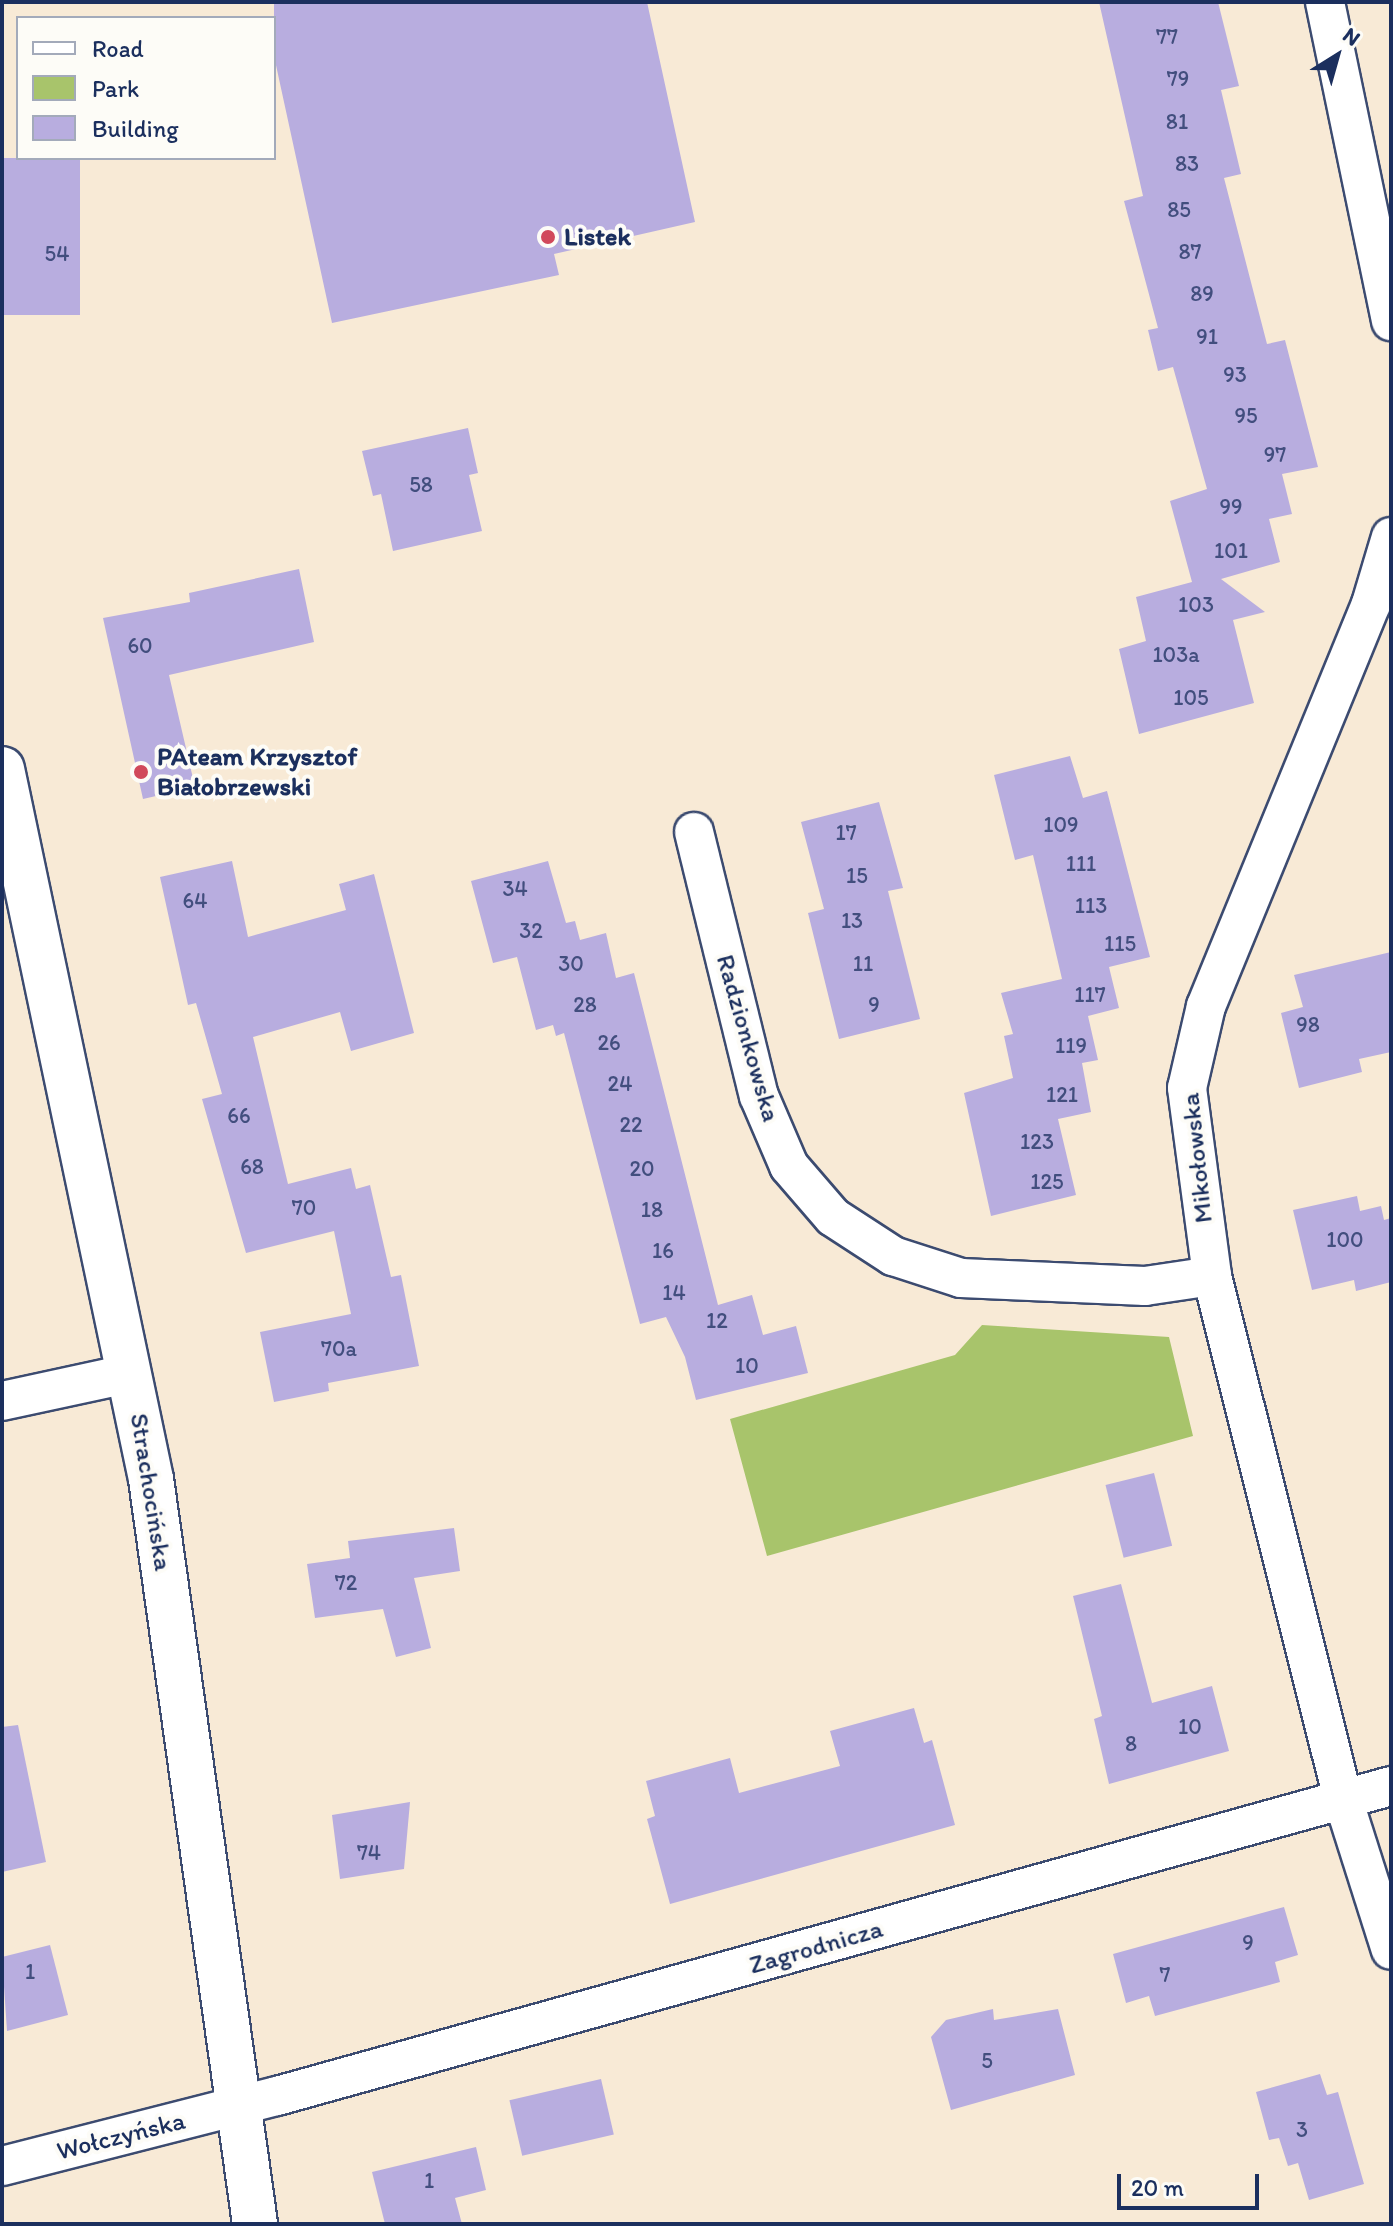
<!DOCTYPE html>
<meta charset="utf-8">
<style>
body{margin:0}
#map{position:relative;width:1393px;height:2226px;overflow:hidden;background:#f8ead6;font-family:Itim,sans-serif}
div>[style]{position:absolute}
[style*='--x']{left:calc(var(--x)*1px);top:calc(var(--y)*1px);width:calc(var(--w)*1px);rotate:calc(var(--a)*1deg)}
.green>*{inset:0;background:#a8c46b}
.building>*{inset:0;background:#b8addf;transform-origin:0 0}
.roads{filter:drop-shadow(2px 0 #3c4b70) drop-shadow(-2px 0 #3c4b70) drop-shadow(0 2px #3c4b70) drop-shadow(0 -2px #3c4b70)}
.street>*{height:38px;margin:-19px;padding:0 19px;transform-origin:19px;border-radius:19px;background:#fff}
.secondary>*{height:44px;margin:-22px;padding:0 22px;transform-origin:22px;border-radius:22px;background:#fff}
.dots>*{width:22px;height:22px;translate:-50% -50%;box-sizing:border-box;border:4px solid #fdfcf7;border-radius:50%}
span{translate:-50% -50%;white-space:nowrap;text-align:center;line-height:1.15;-webkit-text-stroke:8px #fdfcf7;paint-order:stroke}
.number-label{font-size:22px;color:#424e7e}
.number-label span{-webkit-text-stroke-width:0}
.poi-label{font-size:26px;color:#1b2f5e;font-weight:700}
.left{translate:0 -50%;text-align:left}
.street-label{font-size:26px;color:#1b2f5e}
.frame{position:absolute;inset:0;border:4px solid #1b2f5e;pointer-events:none}
.legend{position:absolute;left:16px;top:16px;width:260px;height:144px;box-sizing:border-box;background:#fdfcf7;border:2px solid #a3aaba;margin:0;padding:10px 14px;list-style:none;font-size:24px;color:#1b2f5e}
.legend li{display:flex;align-items:center;gap:16px;height:40px}
.legend b{width:40px;border:2px solid #a3aaba}
.north{position:absolute;left:1297px;top:16px;width:80px;height:80px;-webkit-text-stroke:6px #fdfcf7;paint-order:stroke;rotate:37deg;font-size:22px;font-weight:700;line-height:32px;text-align:center;color:#1b2f5e}
.north::after{content:'';display:block;margin:auto;width:28px;height:36px;background:#1b2f5e;clip-path:polygon(50% 0,100% 100%,50% 72%,0 100%)}
.scale{position:absolute;left:1117px;top:2174px;width:142px;height:36px;box-sizing:border-box;border:4px solid #1b2f5e;border-top:0;padding-left:10px;font-size:24px;line-height:28px;white-space:nowrap;color:#1b2f5e;-webkit-text-stroke:6px #fdfcf7;paint-order:stroke}
</style>
<div id="map">
<div class="green">
<i style="clip-path:polygon(982px 1325px,1169px 1337px,1193px 1436px,767px 1556px,730px 1419px,955px 1355px)"></i>
</div>
<div class="building">
<i style="clip-path:polygon(274px 2px,647px 2px,695px 222px,554px 254px,559px 275px,332px 323px,274px 56px)"></i>
<i style="clip-path:polygon(1099px 2px,1218px 2px,1239px 86px,1221px 90px,1241px 174px,1224px 178px,1267px 344px,1285px 340px,1318px 467px,1282px 474px,1292px 514px,1269px 519px,1280px 562px,1221px 579px,1265px 612px,1233px 620px,1254px 703px,1139px 734px,1119px 649px,1146px 641px,1136px 597px,1192px 582px,1170px 501px,1207px 489px,1173px 367px,1158px 371px,1148px 330px,1158px 328px,1124px 201px,1143px 196px)"></i>
<i style="left:2px;top:158px;width:78px;height:157px"></i>
<i style="clip-path:polygon(468px 428px,478px 473px,469px 475px,482px 531px,393px 551px,381px 494px,373px 496px,362px 451px)"></i>
<i style="clip-path:polygon(299px 569px,314px 642px,169px 675px,195px 787px,143px 799px,103px 618px,190px 602px,189px 593px)"></i>
<i style="clip-path:polygon(1070px 756px,1083px 798px,1107px 791px,1150px 957px,1109px 967px,1119px 1008px,1088px 1016px,1098px 1060px,1082px 1063px,1091px 1112px,1058px 1119px,1076px 1195px,991px 1216px,964px 1093px,1013px 1078px,1004px 1036px,1013px 1034px,1001px 993px,1062px 979px,1033px 855px,1015px 860px,994px 775px)"></i>
<i style="clip-path:polygon(879px 802px,903px 888px,888px 891px,920px 1019px,839px 1039px,808px 913px,824px 909px,801px 822px)"></i>
<i style="clip-path:polygon(232px 861px,248px 937px,346px 910px,339px 884px,374px 874px,414px 1033px,351px 1051px,340px 1012px,253px 1037px,288px 1184px,351px 1168px,356px 1189px,370px 1185px,391px 1277px,401px 1275px,419px 1366px,328px 1383px,329px 1391px,274px 1402px,260px 1332px,351px 1314px,334px 1231px,246px 1253px,202px 1099px,222px 1094px,196px 1003px,188px 1005px,160px 877px)"></i>
<i style="clip-path:polygon(548px 861px,566px 923px,575px 921px,580px 940px,606px 933px,616px 978px,634px 973px,718px 1305px,752px 1295px,763px 1335px,796px 1326px,808px 1373px,696px 1400px,685px 1357px,666px 1317px,640px 1324px,564px 1033px,556px 1036px,553px 1025px,536px 1030px,517px 957px,493px 963px,471px 881px)"></i>
<i style="clip-path:polygon(1391px 952px,1391px 1052px,1359px 1059px,1362px 1072px,1299px 1088px,1281px 1013px,1303px 1007px,1294px 975px)"></i>
<i style="clip-path:polygon(1357px 1196px,1360px 1211px,1381px 1206px,1384px 1220px,1391px 1218px,1391px 1282px,1356px 1291px,1354px 1280px,1312px 1290px,1293px 1210px)"></i>
<i style="left:1154px;top:1473px;width:75px;height:50px;rotate:76deg"></i>
<i style="clip-path:polygon(454px 1528px,460px 1571px,414px 1578px,431px 1648px,396px 1657px,383px 1609px,315px 1618px,307px 1564px,350px 1558px,348px 1541px)"></i>
<i style="clip-path:polygon(1121px 1584px,1152px 1703px,1212px 1686px,1229px 1751px,1109px 1784px,1094px 1719px,1102px 1716px,1073px 1596px)"></i>
<i style="clip-path:polygon(914px 1708px,924px 1743px,932px 1740px,955px 1825px,670px 1904px,647px 1819px,655px 1816px,646px 1781px,730px 1758px,739px 1793px,840px 1766px,830px 1731px)"></i>
<i style="clip-path:polygon(18px 1725px,46px 1862px,2px 1872px,2px 1727px)"></i>
<i style="clip-path:polygon(410px 1802px,404px 1869px,340px 1879px,332px 1815px)"></i>
<i style="clip-path:polygon(1284px 1907px,1298px 1955px,1275px 1962px,1280px 1982px,1155px 2016px,1149px 1996px,1126px 2003px,1113px 1954px)"></i>
<i style="clip-path:polygon(50px 1945px,68px 2015px,7px 2031px,2px 1957px)"></i>
<i style="clip-path:polygon(993px 2009px,994px 2020px,1058px 2009px,1075px 2075px,951px 2110px,931px 2037px,946px 2020px)"></i>
<i style="clip-path:polygon(1320px 2074px,1327px 2095px,1338px 2092px,1364px 2184px,1309px 2200px,1298px 2163px,1288px 2166px,1279px 2138px,1269px 2140px,1256px 2092px)"></i>
<i style="left:601px;top:2079px;width:57px;height:94px;rotate:77deg"></i>
<i style="clip-path:polygon(476px 2147px,486px 2190px,455px 2198px,462px 2224px,385px 2224px,372px 2172px)"></i>
</div>
<div class="roads">
<div class="street">
<i style="--x:1325;--y:2;--w:326;--a:78.3"></i>
<i style="--x:1391;--y:537;--w:70;--a:106.6"></i>
<i style="--x:1371;--y:604;--w:435;--a:112.3"></i>
<i style="--x:1206;--y:1006;--w:84;--a:103"></i>
<i style="--x:1187;--y:1088;--w:190;--a:82.4"></i>
<i style="--x:1212;--y:1276;--w:539;--a:75.94"></i>
<i style="--x:1343;--y:1799;--w:158;--a:72.4"></i>
<i style="--x:694;--y:832;--w:272;--a:76.2"></i>
<i style="--x:759;--y:1096;--w:76;--a:66.8"></i>
<i style="--x:789;--y:1166;--w:67;--a:49.2"></i>
<i style="--x:833;--y:1217;--w:72;--a:33"></i>
<i style="--x:893;--y:1256;--w:71;--a:17.9"></i>
<i style="--x:961;--y:1278;--w:184;--a:2.5"></i>
<i style="--x:1145;--y:1286;--w:68;--a:-8.5"></i>
<i style="--x:2;--y:1401;--w:132;--a:-12.2"></i>
<i style="--x:2;--y:2166;--w:284;--a:-14.3"></i>
<i style="--x:277;--y:2096;--w:1156;--a:-15.55"></i>
</div>
<div class="secondary">
<i style="--x:2;--y:769;--w:725;--a:78.15"></i>
<i style="--x:151;--y:1479;--w:752;--a:82.05"></i>
</div>
</div>
<div class="dots">
<i style="left:548px;top:237px;background:#d1495b"></i>
<i style="left:141px;top:772px;background:#d1495b"></i>
</div>
<div class="number-label">
<span style="left:1167px;top:37px">77</span>
<span style="left:1178px;top:79px">79</span>
<span style="left:1177px;top:122px">81</span>
<span style="left:1187px;top:164px">83</span>
<span style="left:1179px;top:210px">85</span>
<span style="left:1190px;top:252px">87</span>
<span style="left:57px;top:254px">54</span>
<span style="left:1202px;top:294px">89</span>
<span style="left:1207px;top:337px">91</span>
<span style="left:1235px;top:375px">93</span>
<span style="left:1246px;top:416px">95</span>
<span style="left:1275px;top:455px">97</span>
<span style="left:421px;top:485px">58</span>
<span style="left:1231px;top:507px">99</span>
<span style="left:1231px;top:551px">101</span>
<span style="left:1196px;top:605px">103</span>
<span style="left:140px;top:646px">60</span>
<span style="left:1176px;top:655px">103a</span>
<span style="left:1191px;top:698px">105</span>
<span style="left:1061px;top:825px">109</span>
<span style="left:846px;top:833px">17</span>
<span style="left:1081px;top:864px">111</span>
<span style="left:857px;top:876px">15</span>
<span style="left:515px;top:889px">34</span>
<span style="left:195px;top:901px">64</span>
<span style="left:1091px;top:906px">113</span>
<span style="left:852px;top:921px">13</span>
<span style="left:531px;top:931px">32</span>
<span style="left:1120px;top:944px">115</span>
<span style="left:571px;top:964px">30</span>
<span style="left:863px;top:964px">11</span>
<span style="left:1090px;top:995px">117</span>
<span style="left:585px;top:1005px">28</span>
<span style="left:874px;top:1005px">9</span>
<span style="left:1308px;top:1025px">98</span>
<span style="left:609px;top:1043px">26</span>
<span style="left:1071px;top:1046px">119</span>
<span style="left:620px;top:1084px">24</span>
<span style="left:1062px;top:1095px">121</span>
<span style="left:239px;top:1116px">66</span>
<span style="left:631px;top:1125px">22</span>
<span style="left:1037px;top:1142px">123</span>
<span style="left:252px;top:1167px">68</span>
<span style="left:642px;top:1169px">20</span>
<span style="left:1047px;top:1182px">125</span>
<span style="left:304px;top:1208px">70</span>
<span style="left:652px;top:1210px">18</span>
<span style="left:1345px;top:1240px">100</span>
<span style="left:663px;top:1251px">16</span>
<span style="left:674px;top:1293px">14</span>
<span style="left:717px;top:1321px">12</span>
<span style="left:339px;top:1349px">70a</span>
<span style="left:747px;top:1366px">10</span>
<span style="left:346px;top:1583px">72</span>
<span style="left:1190px;top:1727px">10</span>
<span style="left:1131px;top:1744px">8</span>
<span style="left:369px;top:1853px">74</span>
<span style="left:1248px;top:1943px">9</span>
<span style="left:30px;top:1972px">1</span>
<span style="left:1165px;top:1975px">7</span>
<span style="left:987px;top:2061px">5</span>
<span style="left:1302px;top:2130px">3</span>
<span style="left:429px;top:2181px">1</span>
</div>
<div class="poi-label">
<span class="left" style="left:564px;top:237px">Listek</span>
<span class="left" style="left:157px;top:772px">PAteam Krzysztof<br>Białobrzewski</span>
</div>
<div class="street-label">
<span style="left:748px;top:1038px;rotate:74deg">Radzionkowska</span>
<span style="left:1197px;top:1158px;rotate:-96deg">Mikołowska</span>
<span style="left:151px;top:1492px;rotate:81deg">Strachocińska</span>
<span style="left:816px;top:1947px;rotate:-16deg">Zagrodnicza</span>
<span style="left:121px;top:2136px;rotate:-14deg">Wołczyńska</span>
</div>
<div class="frame"></div>
<ul class="legend">
<li><b style="height:10px;background:#fff"></b>Road</li>
<li><b style="height:22px;background:#a8c46b"></b>Park</li>
<li><b style="height:22px;background:#b8addf"></b>Building</li>
</ul>
<div class="north">N</div>
<div class="scale">20 m</div>
</div>
